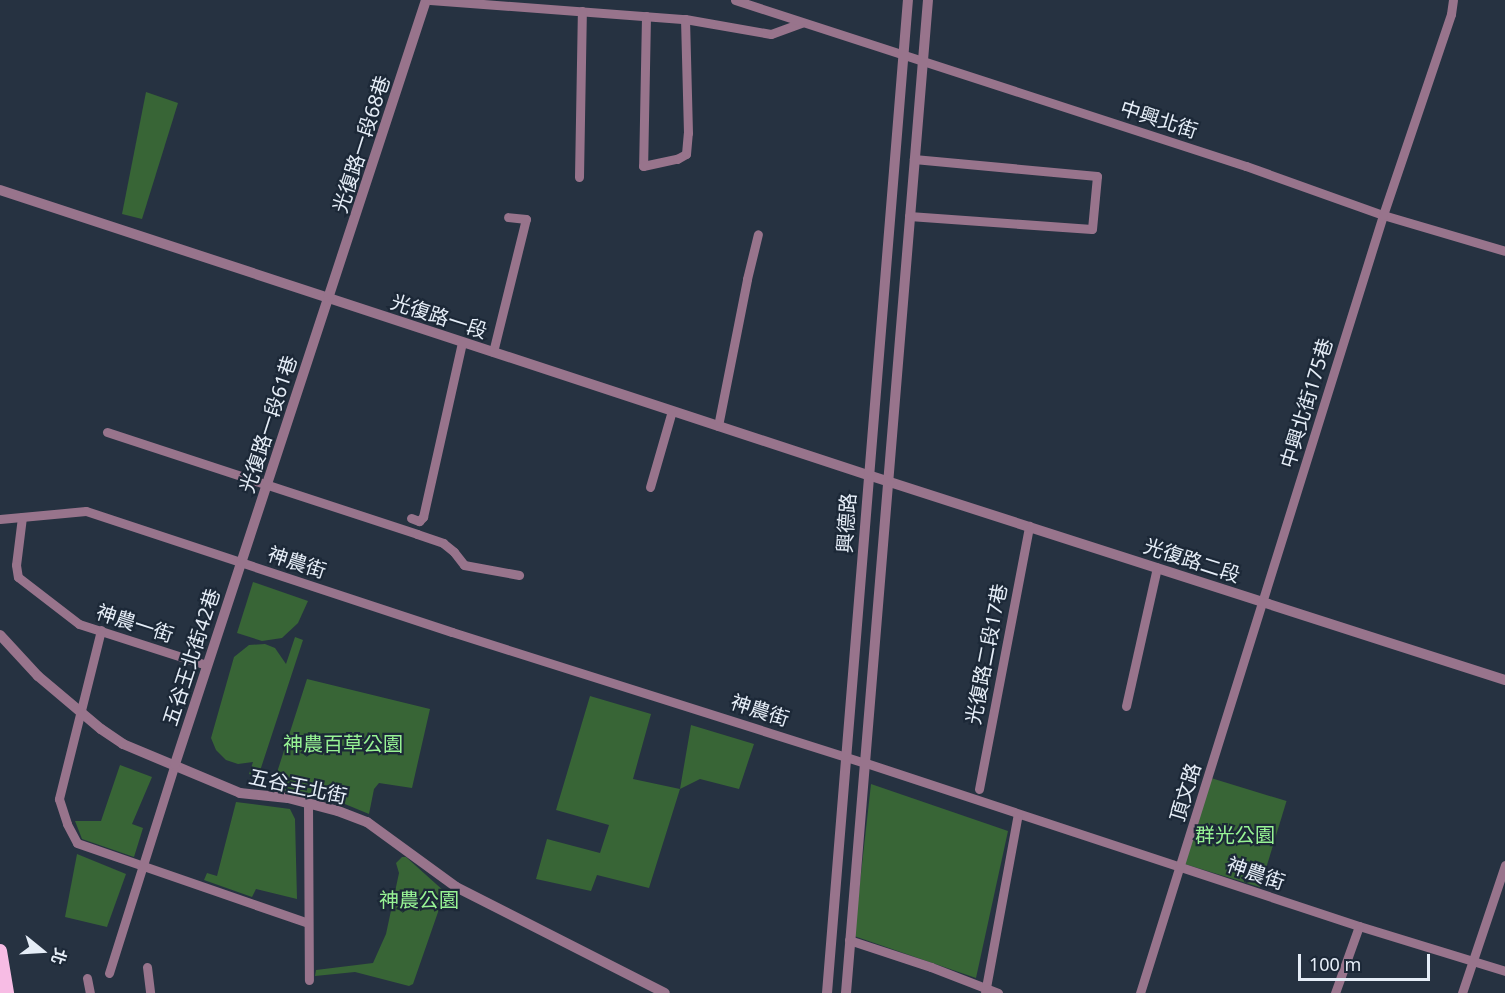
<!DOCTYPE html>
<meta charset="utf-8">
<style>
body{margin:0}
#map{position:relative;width:1505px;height:993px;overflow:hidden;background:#263241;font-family:"Noto Sans","Noto Sans TC",sans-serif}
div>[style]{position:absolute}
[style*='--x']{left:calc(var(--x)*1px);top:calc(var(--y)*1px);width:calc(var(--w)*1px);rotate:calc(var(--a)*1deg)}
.green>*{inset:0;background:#386536;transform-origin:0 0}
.minor>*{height:9px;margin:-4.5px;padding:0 4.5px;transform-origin:4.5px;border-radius:4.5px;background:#98748c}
.tertiary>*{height:10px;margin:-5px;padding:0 5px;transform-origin:5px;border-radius:5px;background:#98748c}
.primary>*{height:14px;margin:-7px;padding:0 7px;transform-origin:7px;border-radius:7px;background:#f7bce4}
span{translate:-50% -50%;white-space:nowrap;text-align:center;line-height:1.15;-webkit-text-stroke:4.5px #1c2837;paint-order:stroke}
.street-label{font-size:20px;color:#e5edf7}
.park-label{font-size:20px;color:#97f394}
.north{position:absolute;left:12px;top:921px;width:60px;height:60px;-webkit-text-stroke:4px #1c2837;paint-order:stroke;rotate:108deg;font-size:16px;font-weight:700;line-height:24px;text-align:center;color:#e5edf7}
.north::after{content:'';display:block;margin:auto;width:21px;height:27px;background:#e5edf7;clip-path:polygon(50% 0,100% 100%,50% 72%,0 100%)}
.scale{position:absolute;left:1298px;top:954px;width:132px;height:27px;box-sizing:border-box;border:3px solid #e5edf7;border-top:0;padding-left:8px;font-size:18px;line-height:21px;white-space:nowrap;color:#e5edf7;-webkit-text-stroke:4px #1c2837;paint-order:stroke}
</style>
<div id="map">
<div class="green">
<i style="clip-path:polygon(146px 92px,178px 103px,142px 219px,122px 214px)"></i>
<i style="clip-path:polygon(253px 582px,308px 601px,298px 623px,282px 638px,262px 641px,237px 633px)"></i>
<i style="clip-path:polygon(295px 637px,303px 640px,258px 777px,249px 774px,253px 762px,238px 764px,226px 760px,216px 750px,211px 738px,234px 657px,249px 645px,265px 644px,275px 648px,286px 664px)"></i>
<i style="clip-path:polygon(307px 679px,430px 709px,412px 788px,379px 783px,374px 789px,369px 814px,340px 802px,272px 788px)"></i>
<i style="clip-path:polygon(590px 696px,651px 714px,633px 779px,680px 789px,691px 725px,754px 744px,739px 789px,700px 779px,680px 789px,649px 888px,597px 875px,591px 891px,536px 879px,547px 839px,600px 853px,609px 825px,556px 810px)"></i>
<i style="clip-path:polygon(120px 765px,152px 777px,132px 824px,143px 828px,134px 857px,82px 839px,75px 821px,101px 821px)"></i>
<i style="left:1211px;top:778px;width:79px;height:90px;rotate:17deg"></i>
<i style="clip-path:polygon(871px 784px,1008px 831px,976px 978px,854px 936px)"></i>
<i style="clip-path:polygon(236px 802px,290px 809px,295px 819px,297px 899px,256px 889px,252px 897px,204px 880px,207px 873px,217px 876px)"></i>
<i style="clip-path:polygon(77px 854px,126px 874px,107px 927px,65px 917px)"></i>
<i style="clip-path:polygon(402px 857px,406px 857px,445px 892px,413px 984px,409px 986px,355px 972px,315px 976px,316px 970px,373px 963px,386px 934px,399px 873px,396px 863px)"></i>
</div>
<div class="minor">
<i style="--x:430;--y:0;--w:256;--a:4.3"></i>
<i style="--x:685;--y:19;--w:87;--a:9.9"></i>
<i style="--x:771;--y:34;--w:32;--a:-20"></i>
<i style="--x:735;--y:0;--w:537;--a:18"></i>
<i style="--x:1246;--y:166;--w:145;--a:19.7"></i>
<i style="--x:1383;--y:215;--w:127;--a:16.4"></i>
<i style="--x:646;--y:16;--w:150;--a:91.1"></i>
<i style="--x:643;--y:166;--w:35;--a:-12"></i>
<i style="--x:677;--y:159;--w:10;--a:-29"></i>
<i style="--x:686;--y:154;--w:21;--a:-85"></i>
<i style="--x:688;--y:133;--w:114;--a:-91.5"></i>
<i style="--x:579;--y:177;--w:166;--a:-89"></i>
<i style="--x:909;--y:216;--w:183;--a:4.1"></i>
<i style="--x:1092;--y:229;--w:53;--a:-84.6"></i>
<i style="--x:1097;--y:176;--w:184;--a:-174.7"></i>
<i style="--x:493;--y:352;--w:137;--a:-76.1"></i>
<i style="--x:526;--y:219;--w:18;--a:-174"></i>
<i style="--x:718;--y:426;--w:150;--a:-78.8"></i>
<i style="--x:747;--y:279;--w:46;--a:-76.3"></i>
<i style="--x:107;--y:432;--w:326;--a:18.2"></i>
<i style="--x:417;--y:534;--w:28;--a:19"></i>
<i style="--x:443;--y:543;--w:14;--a:39"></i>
<i style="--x:454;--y:552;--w:16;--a:52"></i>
<i style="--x:464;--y:565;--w:56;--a:10.3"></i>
<i style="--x:650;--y:487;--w:79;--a:-73.9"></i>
<i style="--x:22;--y:517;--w:48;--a:97.1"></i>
<i style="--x:16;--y:565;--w:12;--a:81"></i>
<i style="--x:18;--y:577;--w:77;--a:37.6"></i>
<i style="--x:79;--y:624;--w:134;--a:17.8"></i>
<i style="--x:411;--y:518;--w:9;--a:21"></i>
<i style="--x:419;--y:521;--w:6;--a:-45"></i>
<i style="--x:423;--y:517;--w:179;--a:-77.4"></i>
<i style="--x:0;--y:519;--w:86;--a:-5.3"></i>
<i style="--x:86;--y:511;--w:385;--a:18.3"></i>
<i style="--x:452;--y:632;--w:434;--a:17.6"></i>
<i style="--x:866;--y:763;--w:519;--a:18.3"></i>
<i style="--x:1359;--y:926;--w:153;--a:17.1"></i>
<i style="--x:101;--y:630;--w:174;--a:104"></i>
<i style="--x:59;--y:799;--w:26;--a:72"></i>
<i style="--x:67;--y:824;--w:21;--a:62"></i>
<i style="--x:77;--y:843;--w:244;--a:19.1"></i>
<i style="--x:1126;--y:706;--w:142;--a:-77.4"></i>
<i style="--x:979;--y:789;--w:268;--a:-79.2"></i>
<i style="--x:308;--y:804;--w:176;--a:89.7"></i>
<i style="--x:849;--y:940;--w:86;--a:18.2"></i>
<i style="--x:931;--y:967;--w:72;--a:21.2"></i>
<i style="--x:147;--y:967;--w:26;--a:83"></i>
<i style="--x:109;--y:973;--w:219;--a:-72.5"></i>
<i style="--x:87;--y:978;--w:15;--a:79"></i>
<i style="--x:985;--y:993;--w:182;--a:-79.6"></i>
<i style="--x:1140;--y:993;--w:815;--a:-72.65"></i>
<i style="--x:1383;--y:215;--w:212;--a:-71.3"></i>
<i style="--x:1451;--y:14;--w:14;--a:-82"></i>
<i style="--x:1335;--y:993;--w:71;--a:-70.3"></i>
<i style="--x:1462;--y:993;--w:135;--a:-71.4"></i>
</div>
<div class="tertiary">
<i style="--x:0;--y:190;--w:914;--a:18.18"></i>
<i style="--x:868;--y:475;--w:669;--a:17.84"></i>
<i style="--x:0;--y:635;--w:56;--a:47.2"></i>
<i style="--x:38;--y:676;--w:82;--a:40.1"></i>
<i style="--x:101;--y:729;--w:27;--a:34"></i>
<i style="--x:123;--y:744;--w:127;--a:22.7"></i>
<i style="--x:240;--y:793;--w:48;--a:5.9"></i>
<i style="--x:288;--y:798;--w:52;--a:14.6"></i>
<i style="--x:338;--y:811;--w:31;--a:21"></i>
<i style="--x:367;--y:822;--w:110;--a:36.1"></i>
<i style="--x:456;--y:887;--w:234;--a:26.9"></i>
<i style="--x:175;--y:764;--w:804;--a:-71.81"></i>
<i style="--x:827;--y:993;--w:996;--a:-85.34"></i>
<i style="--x:846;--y:993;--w:996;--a:-85.28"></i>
</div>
<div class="primary">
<i style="--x:0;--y:951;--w:43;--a:80.5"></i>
</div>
<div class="street-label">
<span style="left:1159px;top:119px;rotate:18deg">中興北街</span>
<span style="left:361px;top:144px;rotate:-72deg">光復路一段68巷</span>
<span style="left:439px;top:316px;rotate:18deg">光復路一段</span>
<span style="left:1306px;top:403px;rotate:-73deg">中興北街175巷</span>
<span style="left:268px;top:424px;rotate:-72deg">光復路一段61巷</span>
<span style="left:846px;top:523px;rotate:-86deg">興德路</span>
<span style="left:1192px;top:560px;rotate:18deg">光復路二段</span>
<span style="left:297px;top:562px;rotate:18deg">神農街</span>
<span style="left:135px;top:623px;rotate:18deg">神農一街</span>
<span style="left:986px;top:654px;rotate:-79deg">光復路二段17巷</span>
<span style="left:191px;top:657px;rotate:-72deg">五谷王北街42巷</span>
<span style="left:760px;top:710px;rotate:18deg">神農街</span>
<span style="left:298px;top:786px;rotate:12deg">五谷王北街</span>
<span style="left:1185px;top:792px;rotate:-73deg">頂文路</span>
<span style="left:1256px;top:873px;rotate:19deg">神農街</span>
</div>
<div class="park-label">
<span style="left:343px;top:743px">神農百草公園</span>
<span style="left:1235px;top:834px">群光公園</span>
<span style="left:419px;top:899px">神農公園</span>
</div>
<div class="north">北</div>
<div class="scale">100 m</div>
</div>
